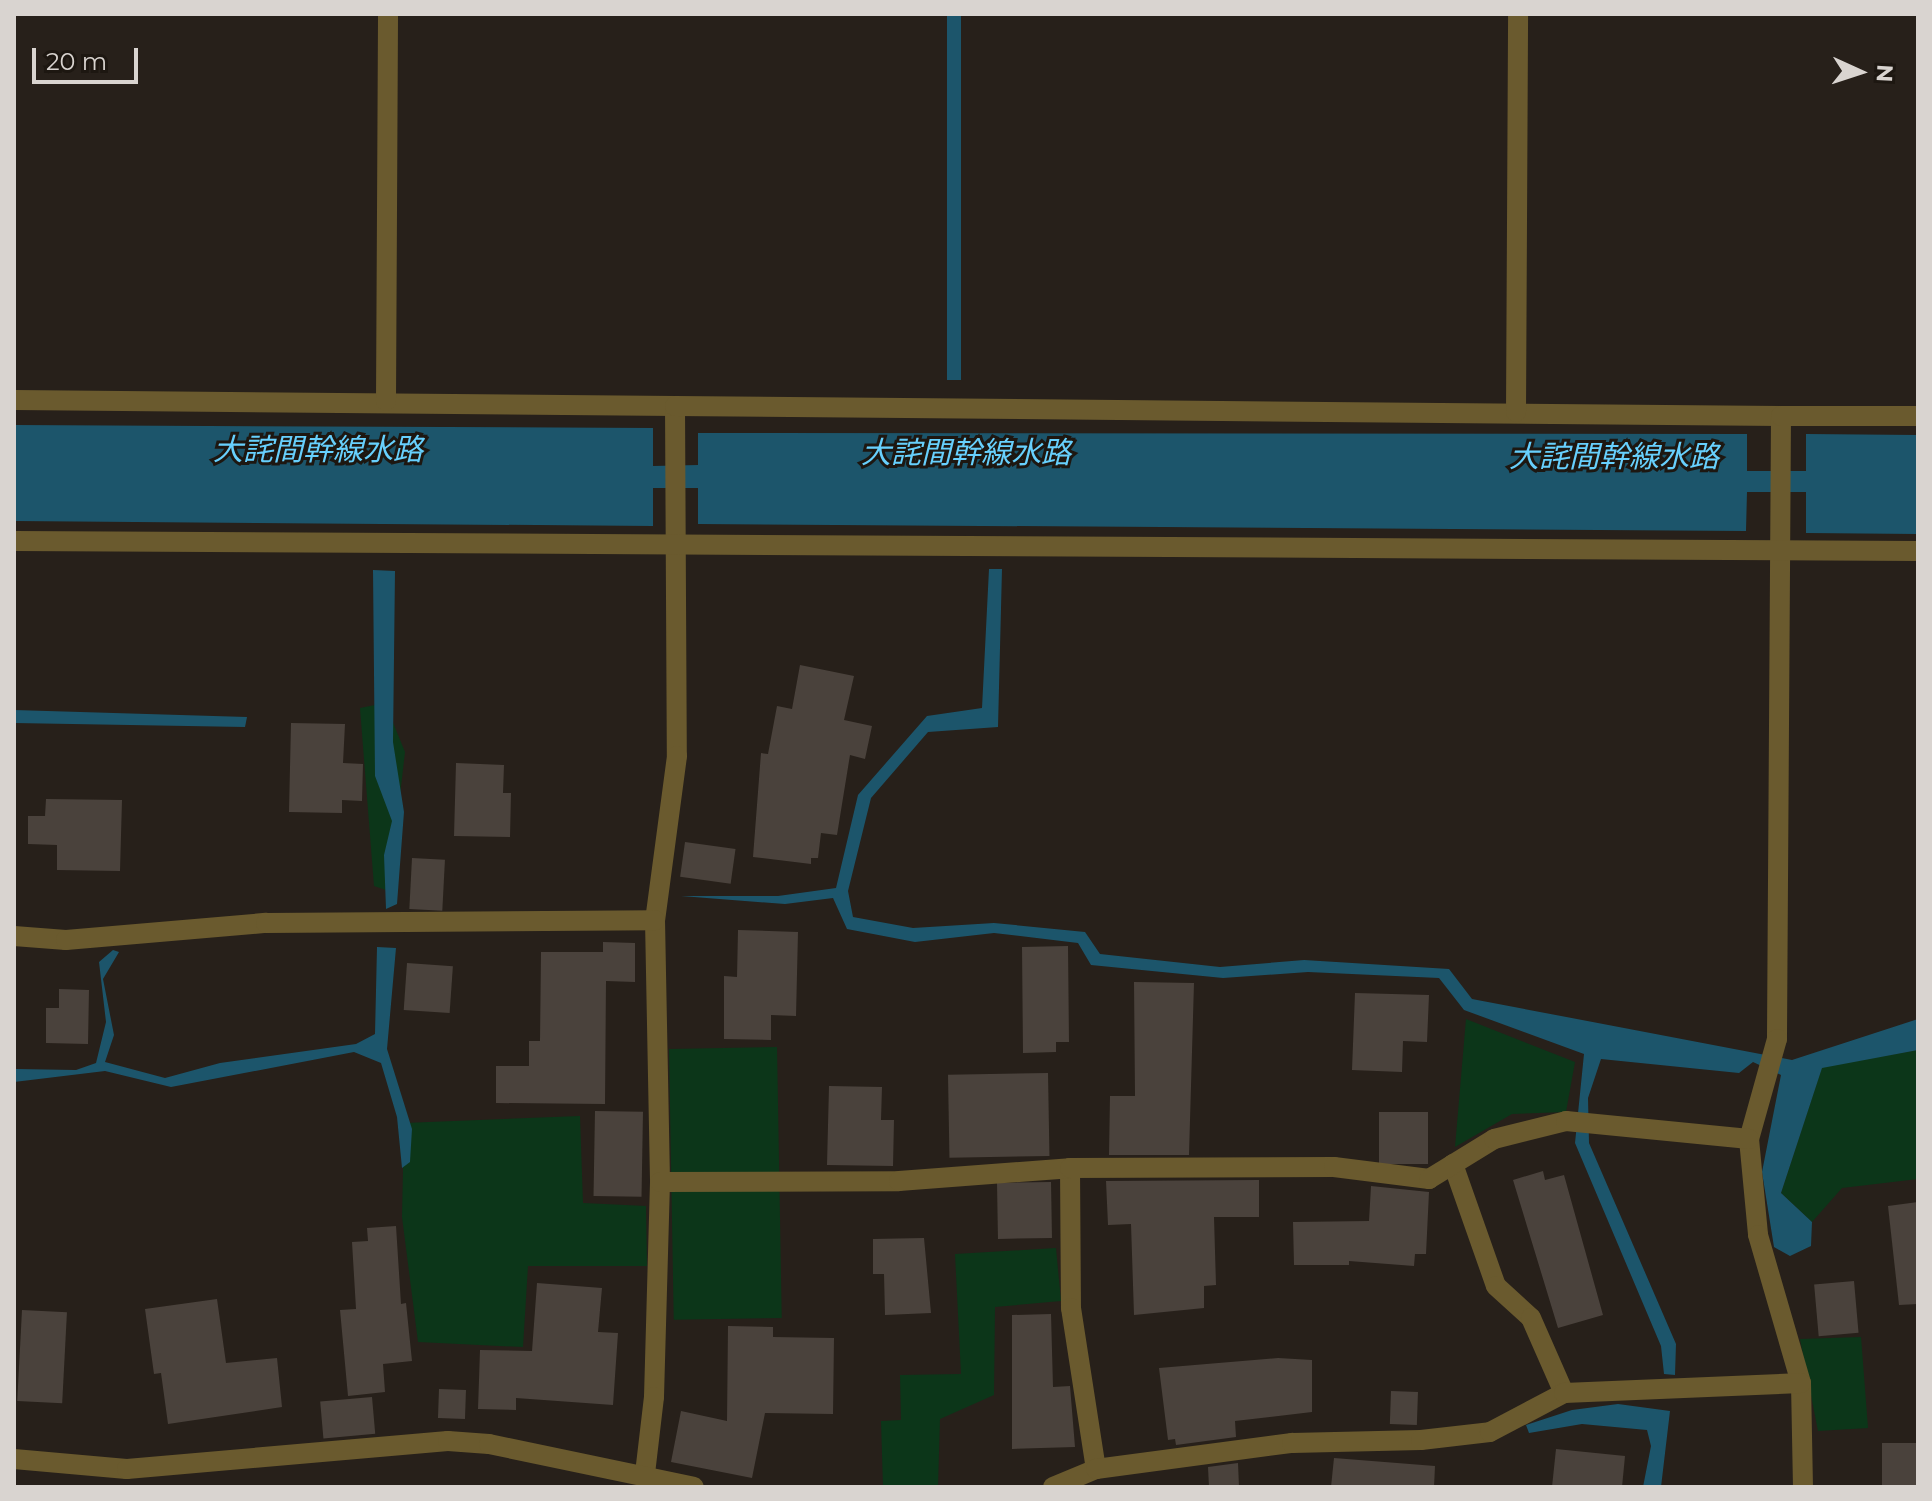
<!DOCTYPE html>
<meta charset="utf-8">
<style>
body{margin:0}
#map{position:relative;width:1932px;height:1501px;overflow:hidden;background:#27201a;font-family:Montserrat,"Noto Sans JP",sans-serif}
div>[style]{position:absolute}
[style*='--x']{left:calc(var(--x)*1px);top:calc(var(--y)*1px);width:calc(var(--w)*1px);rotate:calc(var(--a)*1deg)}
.green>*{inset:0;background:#0c3619;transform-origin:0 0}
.water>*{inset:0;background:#1c556b;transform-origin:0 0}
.building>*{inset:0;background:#4a423c;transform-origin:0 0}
.street>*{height:20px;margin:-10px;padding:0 10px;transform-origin:10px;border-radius:10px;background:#6a5a2e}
span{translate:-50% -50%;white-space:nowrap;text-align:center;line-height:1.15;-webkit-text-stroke:6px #1d1711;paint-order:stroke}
.water-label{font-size:30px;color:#67d0fd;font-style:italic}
.frame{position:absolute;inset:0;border:16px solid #d9d4d0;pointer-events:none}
.north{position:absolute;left:1820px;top:32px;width:80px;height:80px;-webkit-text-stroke:6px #1d1711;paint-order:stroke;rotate:93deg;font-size:22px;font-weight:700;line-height:32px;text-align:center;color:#d9d4d0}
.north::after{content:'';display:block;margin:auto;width:28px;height:36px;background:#d9d4d0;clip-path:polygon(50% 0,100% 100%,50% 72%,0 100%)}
.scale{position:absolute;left:32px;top:48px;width:106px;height:36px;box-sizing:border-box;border:4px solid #d9d4d0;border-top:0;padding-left:10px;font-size:24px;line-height:28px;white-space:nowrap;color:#d9d4d0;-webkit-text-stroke:6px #1d1711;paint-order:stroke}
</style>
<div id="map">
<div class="green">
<i style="clip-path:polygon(385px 703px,405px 752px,389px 891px,374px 886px,360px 708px)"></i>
<i style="clip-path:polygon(1466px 1019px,1575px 1062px,1566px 1112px,1512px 1114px,1455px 1147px)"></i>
<i style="left:777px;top:1047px;width:271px;height:108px;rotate:89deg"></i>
<i style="clip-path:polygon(1918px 1050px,1918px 1179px,1842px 1188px,1812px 1222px,1781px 1193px,1822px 1067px)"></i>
<i style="clip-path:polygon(580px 1116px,583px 1203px,646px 1206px,647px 1266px,528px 1266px,523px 1347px,418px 1342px,402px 1217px,404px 1123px)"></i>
<i style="clip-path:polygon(1056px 1248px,1061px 1301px,995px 1307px,994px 1395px,940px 1419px,938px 1487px,883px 1487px,881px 1421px,901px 1420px,900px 1375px,961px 1374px,955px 1254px)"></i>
<i style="clip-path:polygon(1861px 1337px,1868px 1428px,1818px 1431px,1800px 1339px)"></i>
</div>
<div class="water">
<i style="left:947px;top:14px;width:14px;height:366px"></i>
<i style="clip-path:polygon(14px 425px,653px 428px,653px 466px,698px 465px,698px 433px,1747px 434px,1747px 471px,1806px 471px,1806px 434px,1918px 435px,1918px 534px,1806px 533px,1806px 492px,1747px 492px,1746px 531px,698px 524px,698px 488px,653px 488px,653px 526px,14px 521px)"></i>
<i style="clip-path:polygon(989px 569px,1002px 569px,998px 727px,928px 732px,871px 798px,848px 891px,853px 917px,913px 928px,994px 923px,1085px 932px,1100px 954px,1220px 967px,1304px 960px,1449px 969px,1472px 999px,1792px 1060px,1918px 1019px,1918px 1050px,1822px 1068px,1781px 1193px,1812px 1222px,1811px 1246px,1790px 1256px,1774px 1247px,1762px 1172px,1781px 1075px,1753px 1062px,1739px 1073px,1601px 1059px,1588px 1098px,1589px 1143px,1676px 1344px,1675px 1375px,1664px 1374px,1661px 1346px,1575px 1143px,1584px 1054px,1464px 1010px,1439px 978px,1308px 972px,1223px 978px,1091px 965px,1078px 943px,994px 933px,915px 942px,847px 929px,833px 898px,785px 904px,681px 896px,778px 896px,836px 888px,858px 795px,927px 716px,982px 708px)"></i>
<i style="clip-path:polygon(373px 570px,395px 571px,393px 742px,404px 812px,397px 904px,386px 909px,384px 855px,392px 821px,375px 776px)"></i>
<i style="clip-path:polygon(14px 710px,247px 717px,245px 727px,14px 723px)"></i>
<i style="clip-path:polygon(377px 947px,396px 948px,387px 1049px,412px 1129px,410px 1162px,402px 1168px,397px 1117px,381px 1063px,354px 1052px,171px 1087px,105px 1071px,14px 1082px,16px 1069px,76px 1070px,96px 1063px,106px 1022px,99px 962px,113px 950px,119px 952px,103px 979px,114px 1035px,105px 1062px,165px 1078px,220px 1063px,356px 1044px,375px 1034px)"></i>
<i style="clip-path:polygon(1618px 1404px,1670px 1411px,1661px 1487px,1643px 1487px,1651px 1446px,1647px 1430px,1582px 1424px,1529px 1433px,1526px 1425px,1572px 1410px)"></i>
</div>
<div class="building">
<i style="clip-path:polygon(800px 665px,854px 676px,844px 720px,872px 726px,865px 759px,850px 755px,837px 835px,821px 833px,818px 858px,811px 858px,811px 864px,753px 857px,761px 753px,768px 754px,777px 706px,792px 709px)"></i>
<i style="clip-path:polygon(291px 723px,345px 724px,343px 763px,363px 764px,362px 801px,342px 800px,342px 813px,289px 812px)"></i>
<i style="clip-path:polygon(456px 763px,504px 765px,503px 793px,511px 793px,510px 837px,454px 836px)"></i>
<i style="clip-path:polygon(46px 799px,122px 800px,120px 871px,57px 870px,57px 845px,28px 844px,28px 816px,45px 816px)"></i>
<i style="left:685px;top:842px;width:51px;height:35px;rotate:8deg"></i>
<i style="left:412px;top:858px;width:33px;height:51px;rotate:3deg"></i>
<i style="clip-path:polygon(738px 930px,798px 932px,796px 1016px,771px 1015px,771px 1040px,724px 1039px,724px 976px,737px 977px)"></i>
<i style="clip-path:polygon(603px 942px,635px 943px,635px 982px,606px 981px,605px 1104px,496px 1103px,496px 1066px,529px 1066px,529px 1041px,540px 1041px,541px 952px,603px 952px)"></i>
<i style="clip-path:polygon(1068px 946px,1069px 1042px,1056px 1042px,1056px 1052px,1023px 1053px,1022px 947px)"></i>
<i style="left:407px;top:963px;width:46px;height:47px;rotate:4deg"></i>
<i style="clip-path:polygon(1134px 982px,1194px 983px,1189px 1155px,1109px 1155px,1110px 1096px,1135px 1096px)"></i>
<i style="clip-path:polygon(59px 989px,89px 990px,88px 1044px,46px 1043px,46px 1008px,59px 1008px)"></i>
<i style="clip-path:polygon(1355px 993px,1429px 995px,1427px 1042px,1403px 1041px,1402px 1072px,1352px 1070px)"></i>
<i style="left:1048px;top:1073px;width:83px;height:100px;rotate:89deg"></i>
<i style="clip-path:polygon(829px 1086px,882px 1087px,881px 1120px,894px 1120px,893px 1166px,827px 1165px)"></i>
<i style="left:595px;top:1111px;width:48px;height:85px;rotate:1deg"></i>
<i style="left:1428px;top:1112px;width:52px;height:49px;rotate:90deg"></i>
<i style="clip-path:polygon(1543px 1171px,1545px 1180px,1564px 1175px,1603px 1315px,1558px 1328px,1513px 1180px)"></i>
<i style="clip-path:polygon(1259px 1180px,1259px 1217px,1214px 1217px,1216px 1285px,1204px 1286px,1204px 1308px,1134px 1315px,1131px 1224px,1108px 1225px,1106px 1181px)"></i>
<i style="left:1051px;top:1182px;width:56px;height:54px;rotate:89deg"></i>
<i style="clip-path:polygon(1371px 1186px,1429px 1192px,1426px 1254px,1415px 1254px,1414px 1266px,1349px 1261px,1349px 1265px,1294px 1265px,1293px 1222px,1369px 1221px)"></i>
<i style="clip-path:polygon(1918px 1202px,1918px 1304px,1899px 1305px,1888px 1206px)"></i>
<i style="clip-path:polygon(396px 1226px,401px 1304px,406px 1303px,412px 1361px,383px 1364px,385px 1392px,348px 1396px,340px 1310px,356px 1309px,352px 1242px,368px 1241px,367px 1228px)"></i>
<i style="clip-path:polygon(924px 1238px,931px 1313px,885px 1315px,884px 1274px,873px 1274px,873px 1239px)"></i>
<i style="left:1854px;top:1281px;width:52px;height:40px;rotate:85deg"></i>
<i style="clip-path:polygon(537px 1283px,602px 1288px,598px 1332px,618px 1333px,613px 1405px,516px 1398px,516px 1410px,478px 1409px,480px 1350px,532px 1351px)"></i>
<i style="clip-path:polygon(217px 1299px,226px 1363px,277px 1358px,282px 1407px,168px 1424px,161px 1373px,154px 1374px,145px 1309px)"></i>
<i style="left:22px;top:1310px;width:45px;height:91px;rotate:3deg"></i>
<i style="clip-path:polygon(1051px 1314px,1053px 1387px,1070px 1386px,1075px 1447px,1012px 1449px,1012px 1315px)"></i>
<i style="clip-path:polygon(728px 1326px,773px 1327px,773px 1337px,834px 1338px,833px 1414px,765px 1413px,752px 1478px,671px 1462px,681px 1411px,727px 1421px)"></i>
<i style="clip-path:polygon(1278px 1358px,1312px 1360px,1312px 1412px,1235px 1421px,1236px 1437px,1176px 1445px,1175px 1439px,1168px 1440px,1159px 1368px)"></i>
<i style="left:439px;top:1389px;width:27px;height:29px;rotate:2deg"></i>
<i style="left:1391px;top:1391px;width:27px;height:33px;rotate:2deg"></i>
<i style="left:372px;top:1397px;width:37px;height:52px;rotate:85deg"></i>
<i style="left:1918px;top:1443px;width:44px;height:36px;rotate:90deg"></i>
<i style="clip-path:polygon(1556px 1449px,1625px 1456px,1622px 1487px,1552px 1487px)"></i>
<i style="clip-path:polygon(1334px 1458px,1435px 1466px,1434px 1487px,1331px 1487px)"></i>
<i style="clip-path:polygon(1238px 1463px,1239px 1487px,1209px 1487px,1208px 1467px)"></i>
</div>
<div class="street">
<i style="--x:14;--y:400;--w:661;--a:0.52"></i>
<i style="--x:675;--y:406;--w:350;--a:89.7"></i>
<i style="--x:677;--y:756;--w:165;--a:97.6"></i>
<i style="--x:655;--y:920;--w:262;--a:88.9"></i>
<i style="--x:660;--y:1182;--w:215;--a:91.6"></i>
<i style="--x:654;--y:1397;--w:78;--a:96.7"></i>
<i style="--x:386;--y:401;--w:387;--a:-89.7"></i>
<i style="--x:675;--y:406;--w:1106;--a:0.52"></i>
<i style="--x:1781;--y:416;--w:623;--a:90.37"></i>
<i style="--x:1777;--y:1039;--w:104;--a:105.6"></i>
<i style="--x:1749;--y:1139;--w:96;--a:84.6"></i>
<i style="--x:1758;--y:1235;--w:154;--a:73.8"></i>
<i style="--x:1801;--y:1383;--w:104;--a:88.9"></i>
<i style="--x:1516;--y:412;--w:398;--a:-89.7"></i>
<i style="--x:1781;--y:416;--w:137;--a:0"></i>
<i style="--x:14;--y:541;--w:1904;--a:0.3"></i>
<i style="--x:14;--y:936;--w:52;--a:4.4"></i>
<i style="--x:66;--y:940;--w:201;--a:-4.9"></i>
<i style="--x:266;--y:923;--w:389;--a:-0.4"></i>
<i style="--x:1453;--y:1164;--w:129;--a:70.6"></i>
<i style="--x:1496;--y:1286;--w:47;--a:42.4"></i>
<i style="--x:1531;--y:1318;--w:82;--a:66.3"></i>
<i style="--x:1070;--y:1168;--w:140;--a:89.6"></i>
<i style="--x:1071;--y:1308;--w:163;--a:81.2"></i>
<i style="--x:660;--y:1182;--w:239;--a:-0.2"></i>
<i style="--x:899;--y:1181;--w:171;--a:-4.3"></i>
<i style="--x:1070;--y:1168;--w:264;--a:-0.2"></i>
<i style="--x:1334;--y:1167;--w:96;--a:7.2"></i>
<i style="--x:1429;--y:1179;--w:76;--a:-31.6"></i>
<i style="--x:1494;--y:1139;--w:74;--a:-14"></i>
<i style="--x:1566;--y:1121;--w:184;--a:5.6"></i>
<i style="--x:14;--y:1459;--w:113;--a:5.1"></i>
<i style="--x:127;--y:1469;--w:322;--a:-5"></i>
<i style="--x:448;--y:1441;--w:41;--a:4.2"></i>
<i style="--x:489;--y:1444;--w:209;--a:11.8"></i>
<i style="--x:1053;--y:1487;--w:47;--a:-22.7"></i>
<i style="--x:1096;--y:1469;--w:198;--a:-7.6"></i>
<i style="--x:1292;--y:1443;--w:129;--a:-1.3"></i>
<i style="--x:1421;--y:1440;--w:69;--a:-6.6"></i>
<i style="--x:1490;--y:1432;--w:84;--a:-27.8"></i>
<i style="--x:1564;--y:1393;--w:237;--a:-2.4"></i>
</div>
<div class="water-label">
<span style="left:318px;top:450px">大詫間幹線水路</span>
<span style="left:966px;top:453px">大詫間幹線水路</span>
<span style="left:1614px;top:457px">大詫間幹線水路</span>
</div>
<div class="frame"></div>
<div class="north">N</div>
<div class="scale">20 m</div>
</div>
